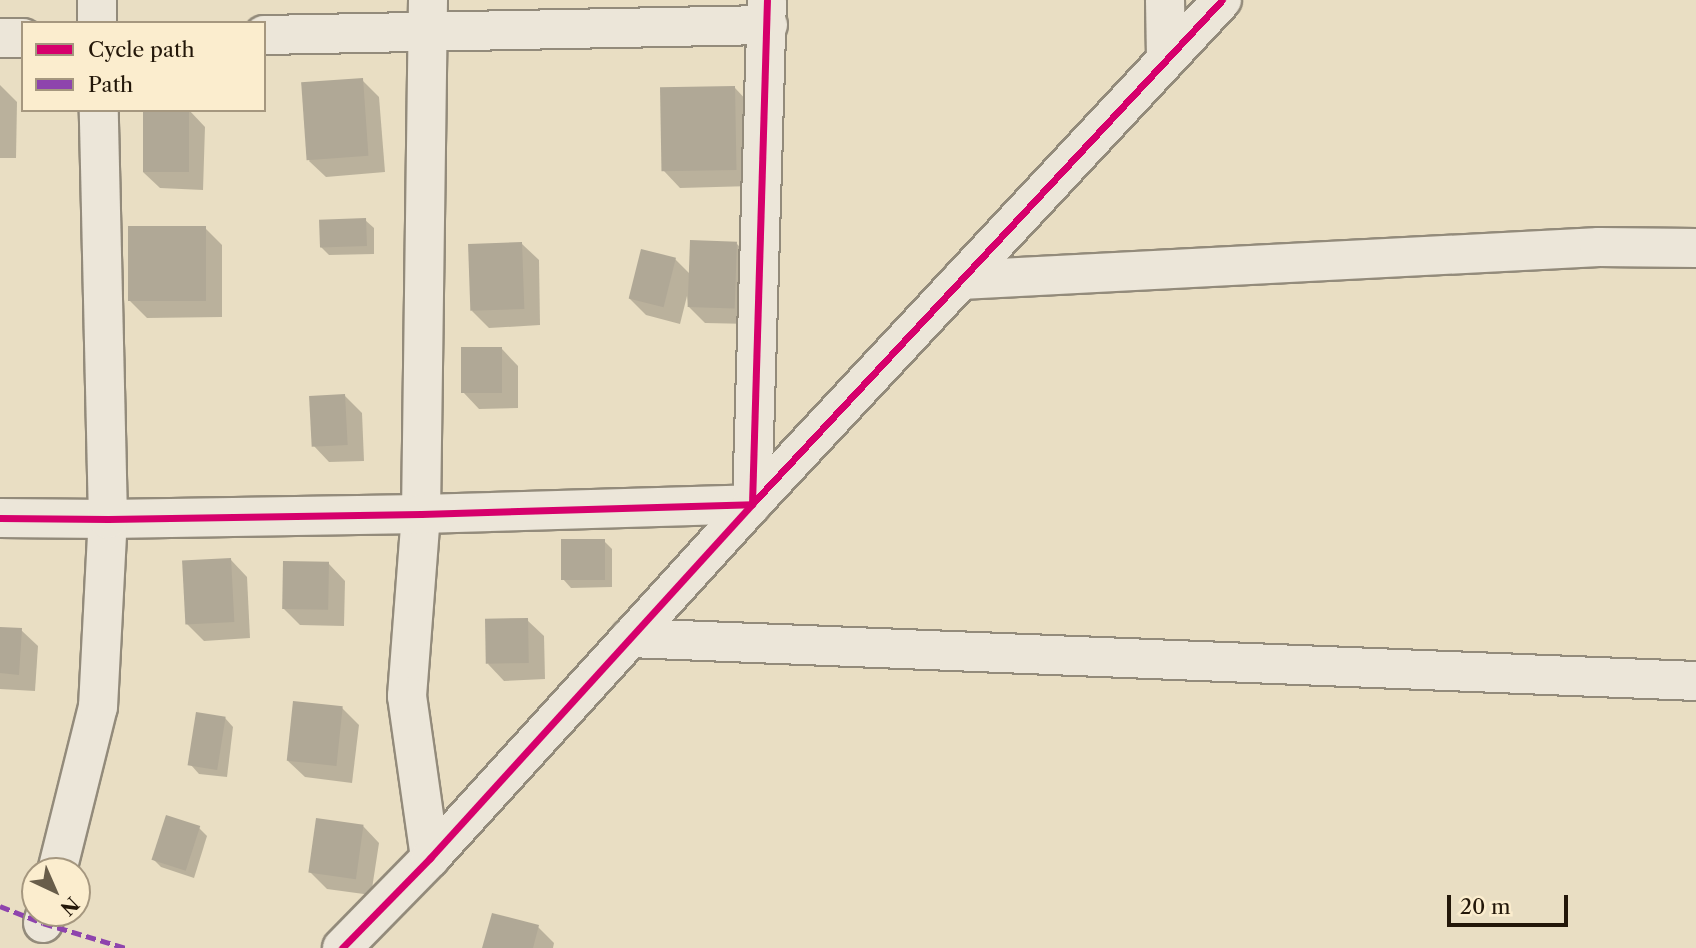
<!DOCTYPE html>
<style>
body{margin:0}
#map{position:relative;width:1696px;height:948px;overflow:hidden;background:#e9dec3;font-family:"Libre Caslon Text",serif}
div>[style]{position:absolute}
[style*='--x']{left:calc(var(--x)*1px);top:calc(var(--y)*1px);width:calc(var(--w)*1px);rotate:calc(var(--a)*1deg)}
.shadow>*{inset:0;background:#0003}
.building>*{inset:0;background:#b0a896;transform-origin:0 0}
.roads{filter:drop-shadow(2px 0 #938b7b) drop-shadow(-2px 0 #938b7b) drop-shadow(0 2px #938b7b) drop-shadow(0 -2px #938b7b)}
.street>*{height:38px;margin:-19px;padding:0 19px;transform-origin:19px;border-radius:19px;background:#ece6d9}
.quiet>*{height:5px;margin-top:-2.5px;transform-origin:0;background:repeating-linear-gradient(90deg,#8e44ad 0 10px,transparent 0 15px)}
.cycleway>*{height:7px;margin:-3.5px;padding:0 3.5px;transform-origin:3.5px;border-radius:3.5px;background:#d6006c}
span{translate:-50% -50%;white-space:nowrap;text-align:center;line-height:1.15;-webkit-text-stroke:5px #fbedce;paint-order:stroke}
.legend{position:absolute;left:21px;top:21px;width:245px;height:91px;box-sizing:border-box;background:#fbedce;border:2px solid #a5977f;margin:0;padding:9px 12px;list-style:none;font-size:21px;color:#231709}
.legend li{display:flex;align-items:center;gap:14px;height:35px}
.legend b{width:35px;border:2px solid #a5977f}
.north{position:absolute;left:21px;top:857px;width:70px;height:70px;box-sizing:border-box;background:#fbedce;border:2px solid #a5977f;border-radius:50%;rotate:136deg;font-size:19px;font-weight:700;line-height:28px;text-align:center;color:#231709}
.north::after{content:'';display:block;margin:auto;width:24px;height:32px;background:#685d4a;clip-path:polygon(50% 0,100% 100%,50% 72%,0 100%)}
.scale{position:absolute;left:1447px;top:895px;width:121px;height:32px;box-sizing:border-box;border:4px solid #231709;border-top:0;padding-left:9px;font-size:21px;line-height:24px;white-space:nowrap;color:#231709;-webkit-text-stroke:5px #fbedce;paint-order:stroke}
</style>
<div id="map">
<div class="shadow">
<i style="clip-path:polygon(362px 80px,379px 97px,385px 172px,326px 177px,309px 161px)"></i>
<i style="clip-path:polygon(0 85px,17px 102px,16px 158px,0 158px)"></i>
<i style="clip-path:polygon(735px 88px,751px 105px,752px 186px,680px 188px,664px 171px)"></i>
<i style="clip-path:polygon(189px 110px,205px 127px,203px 190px,160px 188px,143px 172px)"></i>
<i style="clip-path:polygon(365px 220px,374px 228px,374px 254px,329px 255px,321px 247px)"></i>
<i style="clip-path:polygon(205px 228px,222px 245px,222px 317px,147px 318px,130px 301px)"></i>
<i style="clip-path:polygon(522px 244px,539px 260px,540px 325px,489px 328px,472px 311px)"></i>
<i style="clip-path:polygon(737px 244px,753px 261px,751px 324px,705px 323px,688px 306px,687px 296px,680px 324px,646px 315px,629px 298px,675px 259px,690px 274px)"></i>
<i style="clip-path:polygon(502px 349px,518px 366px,518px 408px,479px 409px,463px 392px)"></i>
<i style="clip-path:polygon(345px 396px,362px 413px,364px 461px,329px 462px,313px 445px)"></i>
<i style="clip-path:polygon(604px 541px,612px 549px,612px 587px,571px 588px,563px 579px)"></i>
<i style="clip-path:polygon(231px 560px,247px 577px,250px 638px,204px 641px,187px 624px)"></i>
<i style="clip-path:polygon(329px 564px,345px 581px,344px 626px,300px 625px,283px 608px)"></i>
<i style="clip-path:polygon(527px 620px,544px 636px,545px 679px,504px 681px,488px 664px)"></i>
<i style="clip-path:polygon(0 628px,21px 630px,38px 646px,35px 691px,0 689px)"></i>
<i style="clip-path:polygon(342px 708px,359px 725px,352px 783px,305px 777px,288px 761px)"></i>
<i style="clip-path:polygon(225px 718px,233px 727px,227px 777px,199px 774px,191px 765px)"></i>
<i style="clip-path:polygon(363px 826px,379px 843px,371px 895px,327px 889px,310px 872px)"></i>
<i style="clip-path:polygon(199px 828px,207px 836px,194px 878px,161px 867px,153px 859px)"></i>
<i style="clip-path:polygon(538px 927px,554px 943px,553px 948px,484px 948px)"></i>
</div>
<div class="building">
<i style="left:363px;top:78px;width:78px;height:62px;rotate:86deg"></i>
<i style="left:735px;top:86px;width:84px;height:75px;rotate:89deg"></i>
<i style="left:143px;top:110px;width:46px;height:62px"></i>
<i style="left:366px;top:218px;width:28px;height:47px;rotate:88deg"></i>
<i style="left:206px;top:226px;width:75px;height:78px;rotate:90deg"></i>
<i style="left:690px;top:240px;width:47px;height:67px;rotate:2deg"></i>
<i style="left:522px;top:242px;width:67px;height:54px;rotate:88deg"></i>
<i style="left:641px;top:249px;width:36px;height:51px;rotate:14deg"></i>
<i style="left:461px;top:347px;width:41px;height:46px"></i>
<i style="left:345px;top:394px;width:51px;height:36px;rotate:87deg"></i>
<i style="left:561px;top:539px;width:44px;height:41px"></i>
<i style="left:231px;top:558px;width:64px;height:49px;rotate:87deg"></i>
<i style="left:283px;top:561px;width:46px;height:48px;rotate:1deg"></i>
<i style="left:528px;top:618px;width:45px;height:43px;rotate:89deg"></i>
<i style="clip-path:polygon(0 627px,22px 628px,19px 675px,0 673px)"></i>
<i style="left:293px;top:701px;width:50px;height:60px;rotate:6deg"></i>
<i style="left:196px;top:712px;width:30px;height:54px;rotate:9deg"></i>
<i style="left:166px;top:815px;width:36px;height:47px;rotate:18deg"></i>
<i style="left:316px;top:818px;width:48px;height:55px;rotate:8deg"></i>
<i style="clip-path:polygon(492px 913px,539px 925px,533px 948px,482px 948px)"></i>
</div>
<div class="roads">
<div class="street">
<i style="--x:97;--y:0;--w:23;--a:90"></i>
<i style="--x:428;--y:0;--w:514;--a:90.78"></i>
<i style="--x:421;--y:514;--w:183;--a:94.4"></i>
<i style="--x:407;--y:696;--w:164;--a:81.9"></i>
<i style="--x:1165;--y:0;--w:59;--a:89"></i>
<i style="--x:264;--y:35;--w:504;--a:-1.14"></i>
<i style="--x:0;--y:38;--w:23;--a:0"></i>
<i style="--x:961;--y:280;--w:639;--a:-2.96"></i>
<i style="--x:1599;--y:247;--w:97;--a:0.6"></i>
<i style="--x:0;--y:518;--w:108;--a:0.5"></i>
<i style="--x:108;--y:519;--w:313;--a:-0.9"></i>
<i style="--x:421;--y:514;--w:331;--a:-1.7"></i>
<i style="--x:752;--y:504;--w:504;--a:-88.3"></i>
<i style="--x:630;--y:638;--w:1067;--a:2.31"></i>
<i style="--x:57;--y:871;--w:169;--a:-76"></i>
<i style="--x:98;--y:707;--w:188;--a:-87"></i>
<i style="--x:108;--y:519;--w:409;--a:-91.3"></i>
<i style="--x:43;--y:923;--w:10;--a:-73"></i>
<i style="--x:342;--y:948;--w:126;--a:-45.6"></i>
<i style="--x:430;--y:858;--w:479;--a:-47.7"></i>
<i style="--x:752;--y:504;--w:689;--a:-47"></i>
</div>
</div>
<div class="quiet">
<i style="--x:0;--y:906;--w:46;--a:21.6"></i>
<i style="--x:43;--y:923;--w:87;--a:16.8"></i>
</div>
<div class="cycleway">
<i style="--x:0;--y:518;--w:108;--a:0.5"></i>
<i style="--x:108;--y:519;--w:313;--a:-0.9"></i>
<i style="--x:421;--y:514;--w:331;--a:-1.7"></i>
<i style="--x:752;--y:504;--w:504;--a:-88.3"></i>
<i style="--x:342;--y:948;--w:126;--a:-45.6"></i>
<i style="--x:430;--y:858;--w:479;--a:-47.7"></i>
<i style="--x:752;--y:504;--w:689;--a:-47"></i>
</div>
<ul class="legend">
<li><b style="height:9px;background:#d6006c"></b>Cycle path</li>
<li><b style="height:9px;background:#8e44ad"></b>Path</li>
</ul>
<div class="north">N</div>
<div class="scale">20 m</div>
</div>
